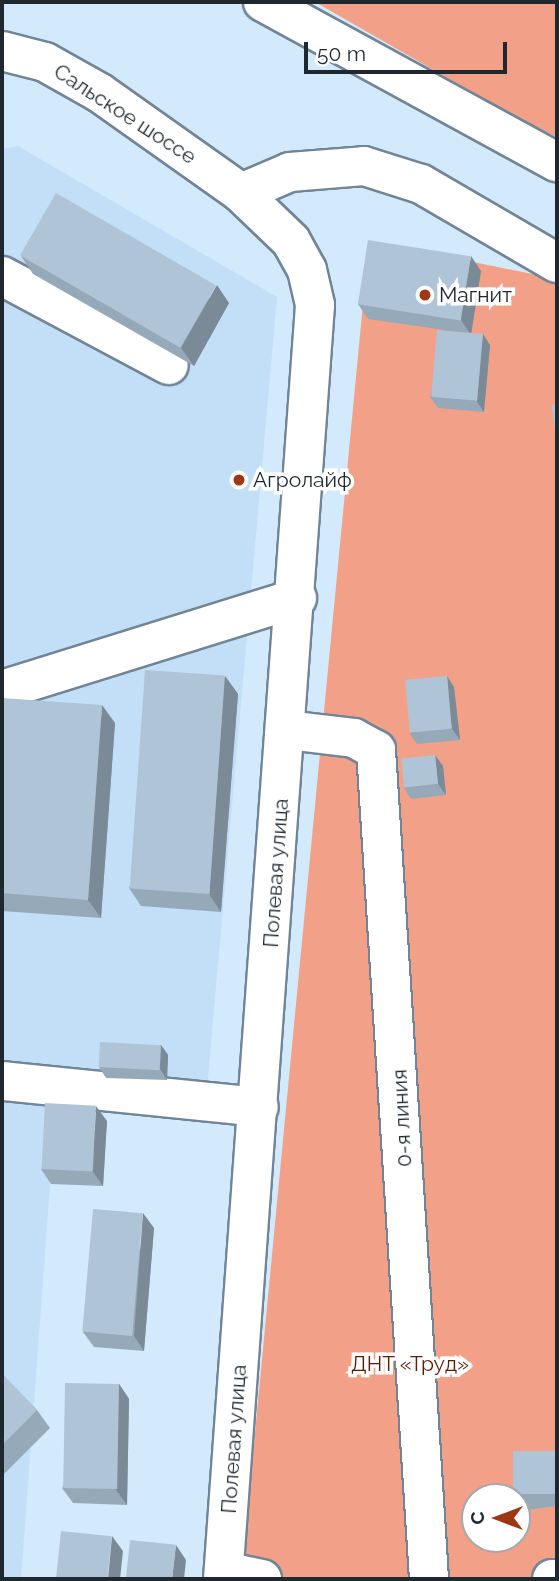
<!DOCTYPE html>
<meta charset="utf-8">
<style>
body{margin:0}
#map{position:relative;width:559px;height:1581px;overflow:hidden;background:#d3eafd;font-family:Raleway,sans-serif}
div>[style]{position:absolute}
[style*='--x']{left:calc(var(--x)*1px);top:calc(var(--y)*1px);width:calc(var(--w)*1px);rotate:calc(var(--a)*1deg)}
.built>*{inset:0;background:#c3def7}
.green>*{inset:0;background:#f2a087}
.roads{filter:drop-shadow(2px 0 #718596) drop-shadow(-2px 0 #718596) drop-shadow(0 2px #718596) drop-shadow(0 -2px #718596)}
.minor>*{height:38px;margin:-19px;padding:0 19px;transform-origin:19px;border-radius:19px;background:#fff}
.highway>*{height:38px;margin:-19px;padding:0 19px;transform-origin:19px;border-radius:19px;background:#fff}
.wall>*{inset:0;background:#96a9b9}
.shaded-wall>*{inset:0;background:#7a8a96}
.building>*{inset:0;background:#afc5d7;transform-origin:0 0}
.dots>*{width:19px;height:19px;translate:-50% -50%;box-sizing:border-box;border:4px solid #fff;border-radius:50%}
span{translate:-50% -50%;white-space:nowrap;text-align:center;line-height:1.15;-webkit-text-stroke:7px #fff;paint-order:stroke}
.street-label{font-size:21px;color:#1f282f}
.poi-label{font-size:21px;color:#1f282f}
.left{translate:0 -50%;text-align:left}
.park-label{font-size:21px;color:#591e0a}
.frame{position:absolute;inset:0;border:4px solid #1f282f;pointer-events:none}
.north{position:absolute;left:461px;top:1483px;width:70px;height:70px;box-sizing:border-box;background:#fff;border:2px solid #a5a9ac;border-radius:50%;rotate:270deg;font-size:19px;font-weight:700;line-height:28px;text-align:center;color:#1f282f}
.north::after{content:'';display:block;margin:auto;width:24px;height:32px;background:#9e3713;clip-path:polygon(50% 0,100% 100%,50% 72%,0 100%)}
.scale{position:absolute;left:304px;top:42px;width:203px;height:32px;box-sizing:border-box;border:4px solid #1f282f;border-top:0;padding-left:9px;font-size:21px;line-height:24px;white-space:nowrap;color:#1f282f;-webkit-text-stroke:5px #fff;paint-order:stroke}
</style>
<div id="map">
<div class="built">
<i style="clip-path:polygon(18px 146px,277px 297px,207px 1089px,55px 1118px,21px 1579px,2px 1579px,2px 149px)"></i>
</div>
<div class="green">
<i style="clip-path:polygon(315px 2px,557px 2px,557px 137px,528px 124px)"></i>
<i style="clip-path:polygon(evenodd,369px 241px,557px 279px,557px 1579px,241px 1579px,369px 241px,475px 1497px,517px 1497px,517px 1539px,475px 1539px,475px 1497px)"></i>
</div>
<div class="roads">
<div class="minor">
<i style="--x:2;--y:51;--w:44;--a:14.3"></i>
<i style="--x:45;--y:62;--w:63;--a:29.4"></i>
<i style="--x:100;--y:93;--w:173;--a:35.3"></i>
<i style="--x:241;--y:193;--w:69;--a:43.8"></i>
<i style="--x:291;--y:241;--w:33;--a:61"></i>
<i style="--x:307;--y:270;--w:36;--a:77"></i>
<i style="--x:315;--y:305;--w:1277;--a:94.13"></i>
<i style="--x:241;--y:193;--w:53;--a:-23.2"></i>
<i style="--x:290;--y:172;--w:74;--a:-4.6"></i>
<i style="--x:364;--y:166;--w:60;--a:17.5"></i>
<i style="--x:421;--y:184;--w:157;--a:30.2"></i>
<i style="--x:2;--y:276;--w:189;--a:28.1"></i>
<i style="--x:2;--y:690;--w:309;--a:-17.3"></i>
<i style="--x:287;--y:730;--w:67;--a:6.8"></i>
<i style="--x:354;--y:738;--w:25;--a:29"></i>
<i style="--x:376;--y:750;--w:831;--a:86.34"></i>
<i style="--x:3;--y:1081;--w:257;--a:5.8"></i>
<i style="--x:224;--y:1571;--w:39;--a:12"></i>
<i style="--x:552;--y:1579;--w:5;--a:0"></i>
</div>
<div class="highway">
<i style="--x:263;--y:2;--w:335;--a:28.6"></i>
</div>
</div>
<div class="wall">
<i style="clip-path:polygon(21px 256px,229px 303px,194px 366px,33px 274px)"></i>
<i style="clip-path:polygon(481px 271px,471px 333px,490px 345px,484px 412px,438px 408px,430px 397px,445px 330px,368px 319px,358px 304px)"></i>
<i style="clip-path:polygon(225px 676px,238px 694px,221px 912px,141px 906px,129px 888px)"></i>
<i style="clip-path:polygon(454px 687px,460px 740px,417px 744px,410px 734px)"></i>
<i style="clip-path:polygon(2px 698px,115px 723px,101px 918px,2px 911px)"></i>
<i style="clip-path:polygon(443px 766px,446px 795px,411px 799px,404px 788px)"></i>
<i style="clip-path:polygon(161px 1045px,168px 1055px,167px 1080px,106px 1078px,99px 1067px)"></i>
<i style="clip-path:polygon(107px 1121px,103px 1186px,51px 1184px,41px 1169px)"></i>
<i style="clip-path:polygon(154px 1228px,144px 1351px,94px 1347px,83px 1332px)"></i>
<i style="clip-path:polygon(2px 1374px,37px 1410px,50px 1428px,2px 1476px)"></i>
<i style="clip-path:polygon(119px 1384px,129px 1399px,127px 1505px,73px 1503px,62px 1488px)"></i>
<i style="clip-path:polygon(557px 1451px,557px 1506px,526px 1510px,518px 1499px)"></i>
</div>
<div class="shaded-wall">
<i style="clip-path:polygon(471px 256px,481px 271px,471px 335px,461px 320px)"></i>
<i style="clip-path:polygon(217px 285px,229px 303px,194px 366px,181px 348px)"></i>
<i style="clip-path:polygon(483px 334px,490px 345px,484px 412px,477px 402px)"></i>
<i style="clip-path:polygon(225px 676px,238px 694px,221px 912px,209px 894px)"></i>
<i style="clip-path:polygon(447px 676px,454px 687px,460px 740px,452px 729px)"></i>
<i style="clip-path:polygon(102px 705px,115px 723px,101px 918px,88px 900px)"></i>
<i style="clip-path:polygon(435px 755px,443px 766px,446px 795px,438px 784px)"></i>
<i style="clip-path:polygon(161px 1045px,168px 1055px,167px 1080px,160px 1069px)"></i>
<i style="clip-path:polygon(96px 1106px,107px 1121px,103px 1186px,93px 1172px)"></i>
<i style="clip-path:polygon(143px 1213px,154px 1228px,144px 1351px,134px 1336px)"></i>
<i style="clip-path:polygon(119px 1384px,129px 1399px,127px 1505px,116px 1490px)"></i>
<i style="clip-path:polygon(112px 1536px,123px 1551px,120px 1579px,108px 1579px)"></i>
<i style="clip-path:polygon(176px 1545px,186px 1560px,184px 1579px,172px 1579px)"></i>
</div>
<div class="building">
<i style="left:56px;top:193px;width:185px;height:72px;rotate:30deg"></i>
<i style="left:368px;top:240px;width:104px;height:65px;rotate:9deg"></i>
<i style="left:437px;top:330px;width:46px;height:67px;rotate:5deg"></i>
<i style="clip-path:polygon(557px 404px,557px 452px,552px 405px)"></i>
<i style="left:145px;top:670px;width:80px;height:219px;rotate:4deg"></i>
<i style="left:447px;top:676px;width:53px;height:42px;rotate:85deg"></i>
<i style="clip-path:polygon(2px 698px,102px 705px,88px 900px,2px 893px)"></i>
<i style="left:435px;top:755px;width:29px;height:34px;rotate:84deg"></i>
<i style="left:100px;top:1042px;width:61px;height:25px;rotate:3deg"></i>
<i style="left:45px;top:1103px;width:51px;height:66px;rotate:3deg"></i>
<i style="left:93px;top:1209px;width:50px;height:123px;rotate:5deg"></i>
<i style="clip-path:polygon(2px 1374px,37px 1410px,2px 1445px)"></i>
<i style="left:65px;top:1383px;width:54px;height:105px;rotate:1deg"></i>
<i style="left:557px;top:1451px;width:43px;height:44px;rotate:90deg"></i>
<i style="left:61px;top:1531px;width:51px;height:48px;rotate:6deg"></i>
<i style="left:130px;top:1540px;width:46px;height:39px;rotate:6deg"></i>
</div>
<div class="dots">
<i style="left:425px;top:295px;background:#9e3713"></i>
<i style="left:239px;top:480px;background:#9e3713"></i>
</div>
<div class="street-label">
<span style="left:125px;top:114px;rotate:33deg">Сальское шоссе</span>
<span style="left:276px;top:873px;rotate:-86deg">Полевая улица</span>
<span style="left:402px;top:1118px;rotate:-93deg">0-я линия</span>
<span style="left:234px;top:1439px;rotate:-86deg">Полевая улица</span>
</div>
<div class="poi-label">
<span class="left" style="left:439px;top:295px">Магнит</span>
<span class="left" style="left:253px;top:480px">Агролайф</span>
</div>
<div class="park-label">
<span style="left:410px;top:1364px">ДНТ «Труд»</span>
</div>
<div class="frame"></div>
<div class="north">С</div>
<div class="scale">50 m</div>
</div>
